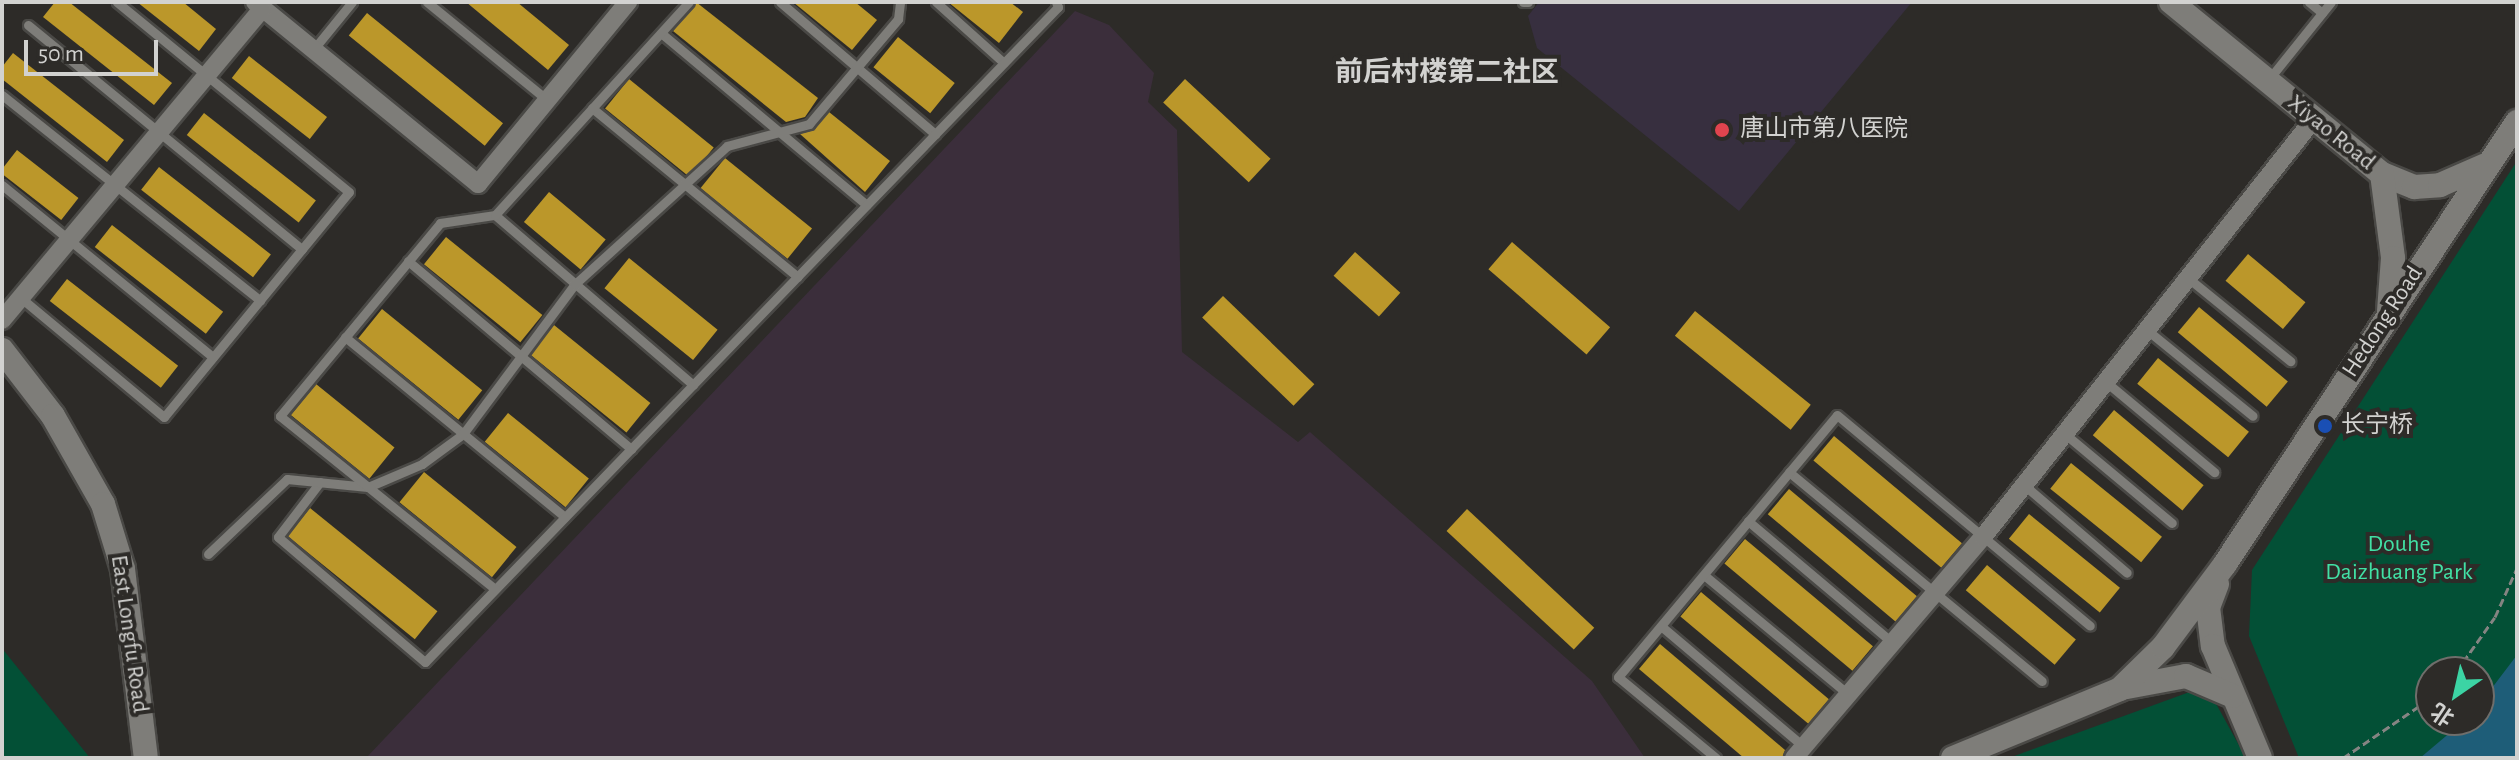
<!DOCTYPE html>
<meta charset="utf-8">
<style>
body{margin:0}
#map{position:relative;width:2519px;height:760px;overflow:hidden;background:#2d2b28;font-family:"Alegreya Sans","Noto Sans SC",sans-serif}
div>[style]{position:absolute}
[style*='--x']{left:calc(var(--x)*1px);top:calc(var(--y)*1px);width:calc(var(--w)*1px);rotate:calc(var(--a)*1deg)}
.industrial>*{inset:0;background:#3b2e3b}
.medical>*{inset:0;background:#372f3f}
.green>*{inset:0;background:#035036}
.water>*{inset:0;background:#1e5d78}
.building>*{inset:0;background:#bb972a;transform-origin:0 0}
.path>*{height:3px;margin-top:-1.5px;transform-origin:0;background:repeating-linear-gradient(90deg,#858482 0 8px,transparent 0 12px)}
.roads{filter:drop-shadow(2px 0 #4a4946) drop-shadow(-2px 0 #4a4946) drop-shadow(0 2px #4a4946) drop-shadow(0 -2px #4a4946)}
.lane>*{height:9px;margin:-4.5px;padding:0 4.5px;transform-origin:4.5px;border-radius:4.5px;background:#7e7d79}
.street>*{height:18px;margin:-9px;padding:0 9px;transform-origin:9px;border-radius:9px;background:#7e7d79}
.secondary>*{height:24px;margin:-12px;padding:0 12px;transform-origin:12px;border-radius:12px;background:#7e7d79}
.dots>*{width:22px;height:22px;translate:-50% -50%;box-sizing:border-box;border:4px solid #2d2b28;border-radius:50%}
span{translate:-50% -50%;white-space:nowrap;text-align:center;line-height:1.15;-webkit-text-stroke:8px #2d2b28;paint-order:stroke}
.poi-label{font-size:24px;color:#d2d2d0}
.left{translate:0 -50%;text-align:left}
.street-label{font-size:24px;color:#d2d2d0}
.park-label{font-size:24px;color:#41e1a5}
.quarter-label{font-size:28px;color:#d2d2d0;font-weight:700}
.frame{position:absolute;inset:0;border:4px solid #d2d2d0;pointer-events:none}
.north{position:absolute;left:2415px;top:656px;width:80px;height:80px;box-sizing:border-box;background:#2d2b28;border:2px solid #6f6e6b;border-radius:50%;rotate:214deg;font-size:22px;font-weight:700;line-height:32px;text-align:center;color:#d2d2d0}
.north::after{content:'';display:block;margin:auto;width:28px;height:36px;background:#3cd4a4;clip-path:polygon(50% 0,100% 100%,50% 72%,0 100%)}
.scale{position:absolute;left:24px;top:40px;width:134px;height:36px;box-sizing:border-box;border:4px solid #d2d2d0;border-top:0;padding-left:10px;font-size:24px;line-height:28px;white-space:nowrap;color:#d2d2d0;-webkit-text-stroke:6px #2d2b28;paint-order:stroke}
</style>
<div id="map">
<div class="industrial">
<i style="clip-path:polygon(1075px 11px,1109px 25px,1154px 73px,1148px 102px,1177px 130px,1182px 352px,1298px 442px,1310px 432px,1592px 681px,1645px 758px,366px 758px)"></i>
</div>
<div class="medical">
<i style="clip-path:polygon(1539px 2px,1912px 2px,1739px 211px,1537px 48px,1528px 16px)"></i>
</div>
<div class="green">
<i style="clip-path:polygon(evenodd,2517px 161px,2517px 758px,2299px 758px,2249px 636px,2252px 570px,2517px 161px,2431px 672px,2479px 672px,2479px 720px,2431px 720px,2431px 672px)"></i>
<i style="clip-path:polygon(2px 649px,5px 652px,90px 758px,2px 758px)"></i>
<i style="clip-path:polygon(2195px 690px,2214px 700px,2246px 758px,2009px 758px)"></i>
</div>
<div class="water">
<i style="clip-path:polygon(2517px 655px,2517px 758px,2420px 758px,2465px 720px,2479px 720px,2479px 705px)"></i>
</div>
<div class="building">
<i style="clip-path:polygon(55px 2px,69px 2px,172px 83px,154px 105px,43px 17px)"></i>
<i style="clip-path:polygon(137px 2px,183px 2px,216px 29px,199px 51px)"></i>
<i style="clip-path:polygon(466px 2px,517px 2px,569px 45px,548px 70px)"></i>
<i style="clip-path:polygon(696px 2px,818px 98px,805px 117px,786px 122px,673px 31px)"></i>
<i style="clip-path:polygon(793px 2px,855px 2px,877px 20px,852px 50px)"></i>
<i style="clip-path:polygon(948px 2px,1010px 2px,1023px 12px,999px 43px)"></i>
<i style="left:367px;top:13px;width:175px;height:29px;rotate:39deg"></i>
<i style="left:898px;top:37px;width:73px;height:39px;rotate:39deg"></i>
<i style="clip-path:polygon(13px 53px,124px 140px,107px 162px,2px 79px,2px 67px)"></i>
<i style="left:249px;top:56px;width:99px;height:28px;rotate:38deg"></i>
<i style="left:629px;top:79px;width:109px;height:38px;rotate:39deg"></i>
<i style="left:1185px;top:79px;width:117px;height:32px;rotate:43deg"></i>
<i style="clip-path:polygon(829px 112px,890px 161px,865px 192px,800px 134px)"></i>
<i style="left:204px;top:113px;width:142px;height:28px;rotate:38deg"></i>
<i style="left:17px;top:150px;width:78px;height:28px;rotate:38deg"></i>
<i style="left:725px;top:158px;width:112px;height:39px;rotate:39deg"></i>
<i style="left:159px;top:167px;width:142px;height:29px;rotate:38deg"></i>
<i style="left:549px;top:192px;width:74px;height:39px;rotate:40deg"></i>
<i style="left:112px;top:225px;width:141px;height:28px;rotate:38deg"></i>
<i style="left:446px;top:237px;width:124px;height:35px;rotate:39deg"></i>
<i style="left:1512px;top:242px;width:130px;height:36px;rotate:41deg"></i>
<i style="left:1355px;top:252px;width:61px;height:32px;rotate:42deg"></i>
<i style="left:2248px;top:254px;width:75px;height:35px;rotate:40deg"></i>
<i style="left:629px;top:258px;width:114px;height:39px;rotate:39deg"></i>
<i style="left:67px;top:279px;width:141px;height:28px;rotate:38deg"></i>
<i style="left:1223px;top:296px;width:127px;height:30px;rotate:44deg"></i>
<i style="left:2199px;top:307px;width:116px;height:33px;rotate:40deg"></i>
<i style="left:382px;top:309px;width:129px;height:38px;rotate:39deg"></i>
<i style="left:1695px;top:311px;width:149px;height:32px;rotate:39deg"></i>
<i style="left:554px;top:325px;width:124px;height:38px;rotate:39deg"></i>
<i style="left:2158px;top:358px;width:117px;height:33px;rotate:39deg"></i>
<i style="left:316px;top:384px;width:101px;height:40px;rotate:39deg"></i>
<i style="left:2114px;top:410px;width:117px;height:33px;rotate:40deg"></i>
<i style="left:508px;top:413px;width:104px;height:37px;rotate:39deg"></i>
<i style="left:1834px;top:436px;width:167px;height:32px;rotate:40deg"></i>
<i style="left:2071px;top:463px;width:117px;height:33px;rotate:39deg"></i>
<i style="left:424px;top:472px;width:119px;height:39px;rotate:39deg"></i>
<i style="left:1789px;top:489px;width:167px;height:33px;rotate:40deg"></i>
<i style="left:310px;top:508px;width:164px;height:36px;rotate:39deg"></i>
<i style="left:1467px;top:509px;width:174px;height:30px;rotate:43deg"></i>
<i style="left:2029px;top:514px;width:117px;height:32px;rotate:39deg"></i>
<i style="left:1745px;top:539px;width:167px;height:32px;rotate:40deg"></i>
<i style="left:1987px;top:565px;width:116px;height:33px;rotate:40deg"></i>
<i style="left:1701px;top:592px;width:167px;height:32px;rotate:40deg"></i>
<i style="clip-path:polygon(1660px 644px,1785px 750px,1782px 758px,1744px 758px,1639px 669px)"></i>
</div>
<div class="path">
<i style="--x:2456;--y:672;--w:67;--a:-54.7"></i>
<i style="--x:2495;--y:617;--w:54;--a:-65.8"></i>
<i style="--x:2343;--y:758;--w:107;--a:-34.3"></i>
</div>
<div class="roads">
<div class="lane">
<i style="--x:427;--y:2;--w:155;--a:39.2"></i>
<i style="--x:780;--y:2;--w:204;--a:40.4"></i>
<i style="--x:936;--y:2;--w:91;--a:41.9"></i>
<i style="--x:1523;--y:2;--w:5;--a:0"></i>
<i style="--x:2309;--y:2;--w:17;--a:40"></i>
<i style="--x:28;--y:25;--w:354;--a:39.3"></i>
<i style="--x:661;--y:33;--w:268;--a:39.9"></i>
<i style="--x:313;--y:50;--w:62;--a:-50.9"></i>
<i style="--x:2269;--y:79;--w:99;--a:-51.2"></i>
<i style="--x:2;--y:95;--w:330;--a:38.5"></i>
<i style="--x:592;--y:108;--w:266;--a:39.4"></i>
<i style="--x:2;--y:185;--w:272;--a:39.2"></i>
<i style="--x:495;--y:215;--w:261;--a:40.6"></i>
<i style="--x:408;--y:261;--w:292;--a:40.1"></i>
<i style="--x:2188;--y:278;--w:132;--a:39.1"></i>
<i style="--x:21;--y:298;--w:186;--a:39.8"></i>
<i style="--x:164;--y:417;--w:291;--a:-50.6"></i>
<i style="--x:349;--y:192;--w:300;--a:-140.7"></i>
<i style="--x:2147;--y:330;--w:136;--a:39.1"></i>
<i style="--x:345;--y:337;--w:284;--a:39.3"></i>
<i style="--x:2106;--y:382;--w:141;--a:39.8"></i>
<i style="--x:2065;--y:434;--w:139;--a:39.8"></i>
<i style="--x:1789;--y:472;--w:328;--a:39.6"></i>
<i style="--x:320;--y:482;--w:69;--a:127.4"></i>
<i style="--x:278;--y:537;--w:193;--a:40.4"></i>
<i style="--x:425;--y:662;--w:911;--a:-45.98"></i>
<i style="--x:1058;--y:7;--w:5;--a:-112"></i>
<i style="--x:2024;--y:485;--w:135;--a:40.5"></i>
<i style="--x:1748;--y:521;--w:189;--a:40.1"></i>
<i style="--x:208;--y:554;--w:109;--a:-43.5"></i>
<i style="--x:287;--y:479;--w:81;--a:5.6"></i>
<i style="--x:368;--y:487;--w:59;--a:-23.1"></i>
<i style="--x:422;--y:464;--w:51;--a:-36.2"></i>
<i style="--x:463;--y:434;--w:187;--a:-53.3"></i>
<i style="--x:575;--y:284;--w:205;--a:-42.2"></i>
<i style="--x:727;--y:146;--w:85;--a:-15"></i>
<i style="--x:809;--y:124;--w:138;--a:-49.7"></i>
<i style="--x:898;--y:19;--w:17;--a:-83"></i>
<i style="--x:1704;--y:575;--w:188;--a:39.6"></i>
<i style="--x:495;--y:589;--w:276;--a:-141.2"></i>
<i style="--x:280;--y:416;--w:251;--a:-50.3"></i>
<i style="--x:440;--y:223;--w:56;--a:-8.3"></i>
<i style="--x:495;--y:215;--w:288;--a:-47.7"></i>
<i style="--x:1661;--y:626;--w:187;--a:40.2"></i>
<i style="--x:1716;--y:758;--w:127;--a:-140.4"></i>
<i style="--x:1618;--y:677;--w:341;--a:-50.1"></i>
<i style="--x:1837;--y:415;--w:329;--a:39.8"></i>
</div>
<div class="street">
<i style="--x:255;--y:2;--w:288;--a:39.2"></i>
<i style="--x:478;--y:184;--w:236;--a:-50.5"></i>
<i style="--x:2;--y:320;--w:405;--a:-50.1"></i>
<i style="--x:1794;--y:758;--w:291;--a:-49.5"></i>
<i style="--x:1983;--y:537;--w:532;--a:-51.64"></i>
</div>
<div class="secondary">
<i style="--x:2171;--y:2;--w:272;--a:39.2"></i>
<i style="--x:2382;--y:174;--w:35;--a:22"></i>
<i style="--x:2414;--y:187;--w:26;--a:-4"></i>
<i style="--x:2440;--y:185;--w:50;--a:-23.5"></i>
<i style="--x:2382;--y:174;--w:85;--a:82.5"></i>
<i style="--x:2393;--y:258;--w:53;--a:94.3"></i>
<i style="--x:2;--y:350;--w:83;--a:52.3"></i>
<i style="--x:53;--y:416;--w:101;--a:60.4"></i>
<i style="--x:103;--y:504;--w:68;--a:72.9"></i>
<i style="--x:123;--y:569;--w:190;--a:83.1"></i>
<i style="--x:2217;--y:584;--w:25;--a:111"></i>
<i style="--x:2208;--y:607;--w:39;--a:83"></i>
<i style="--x:2213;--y:646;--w:121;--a:67.2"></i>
<i style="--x:2127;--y:687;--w:60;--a:-10.6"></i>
<i style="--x:2186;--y:676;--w:51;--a:23.1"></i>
<i style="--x:1953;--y:758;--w:181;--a:-22.4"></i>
<i style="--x:2120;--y:689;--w:60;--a:-44.3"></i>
<i style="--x:2163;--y:647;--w:104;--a:-53.2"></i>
<i style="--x:2225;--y:564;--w:530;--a:-56.55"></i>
</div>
</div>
<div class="dots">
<i style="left:1722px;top:130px;background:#e0444e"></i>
<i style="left:2325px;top:426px;background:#1a4fb4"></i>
</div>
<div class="poi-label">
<span class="left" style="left:1740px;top:130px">唐山市第八医院</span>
<span class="left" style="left:2341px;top:426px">长宁桥</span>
</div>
<div class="street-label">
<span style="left:2331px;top:133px;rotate:39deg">Xiyao Road</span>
<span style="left:2383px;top:322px;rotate:-57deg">Hedong Road</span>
<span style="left:129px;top:634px;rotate:82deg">East Longfu Road</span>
</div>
<div class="park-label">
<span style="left:2399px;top:559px">Douhe<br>Daizhuang Park</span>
</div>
<div class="quarter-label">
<span style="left:1447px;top:73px">前后村楼第二社区</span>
</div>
<div class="frame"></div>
<div class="north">北</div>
<div class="scale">50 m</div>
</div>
